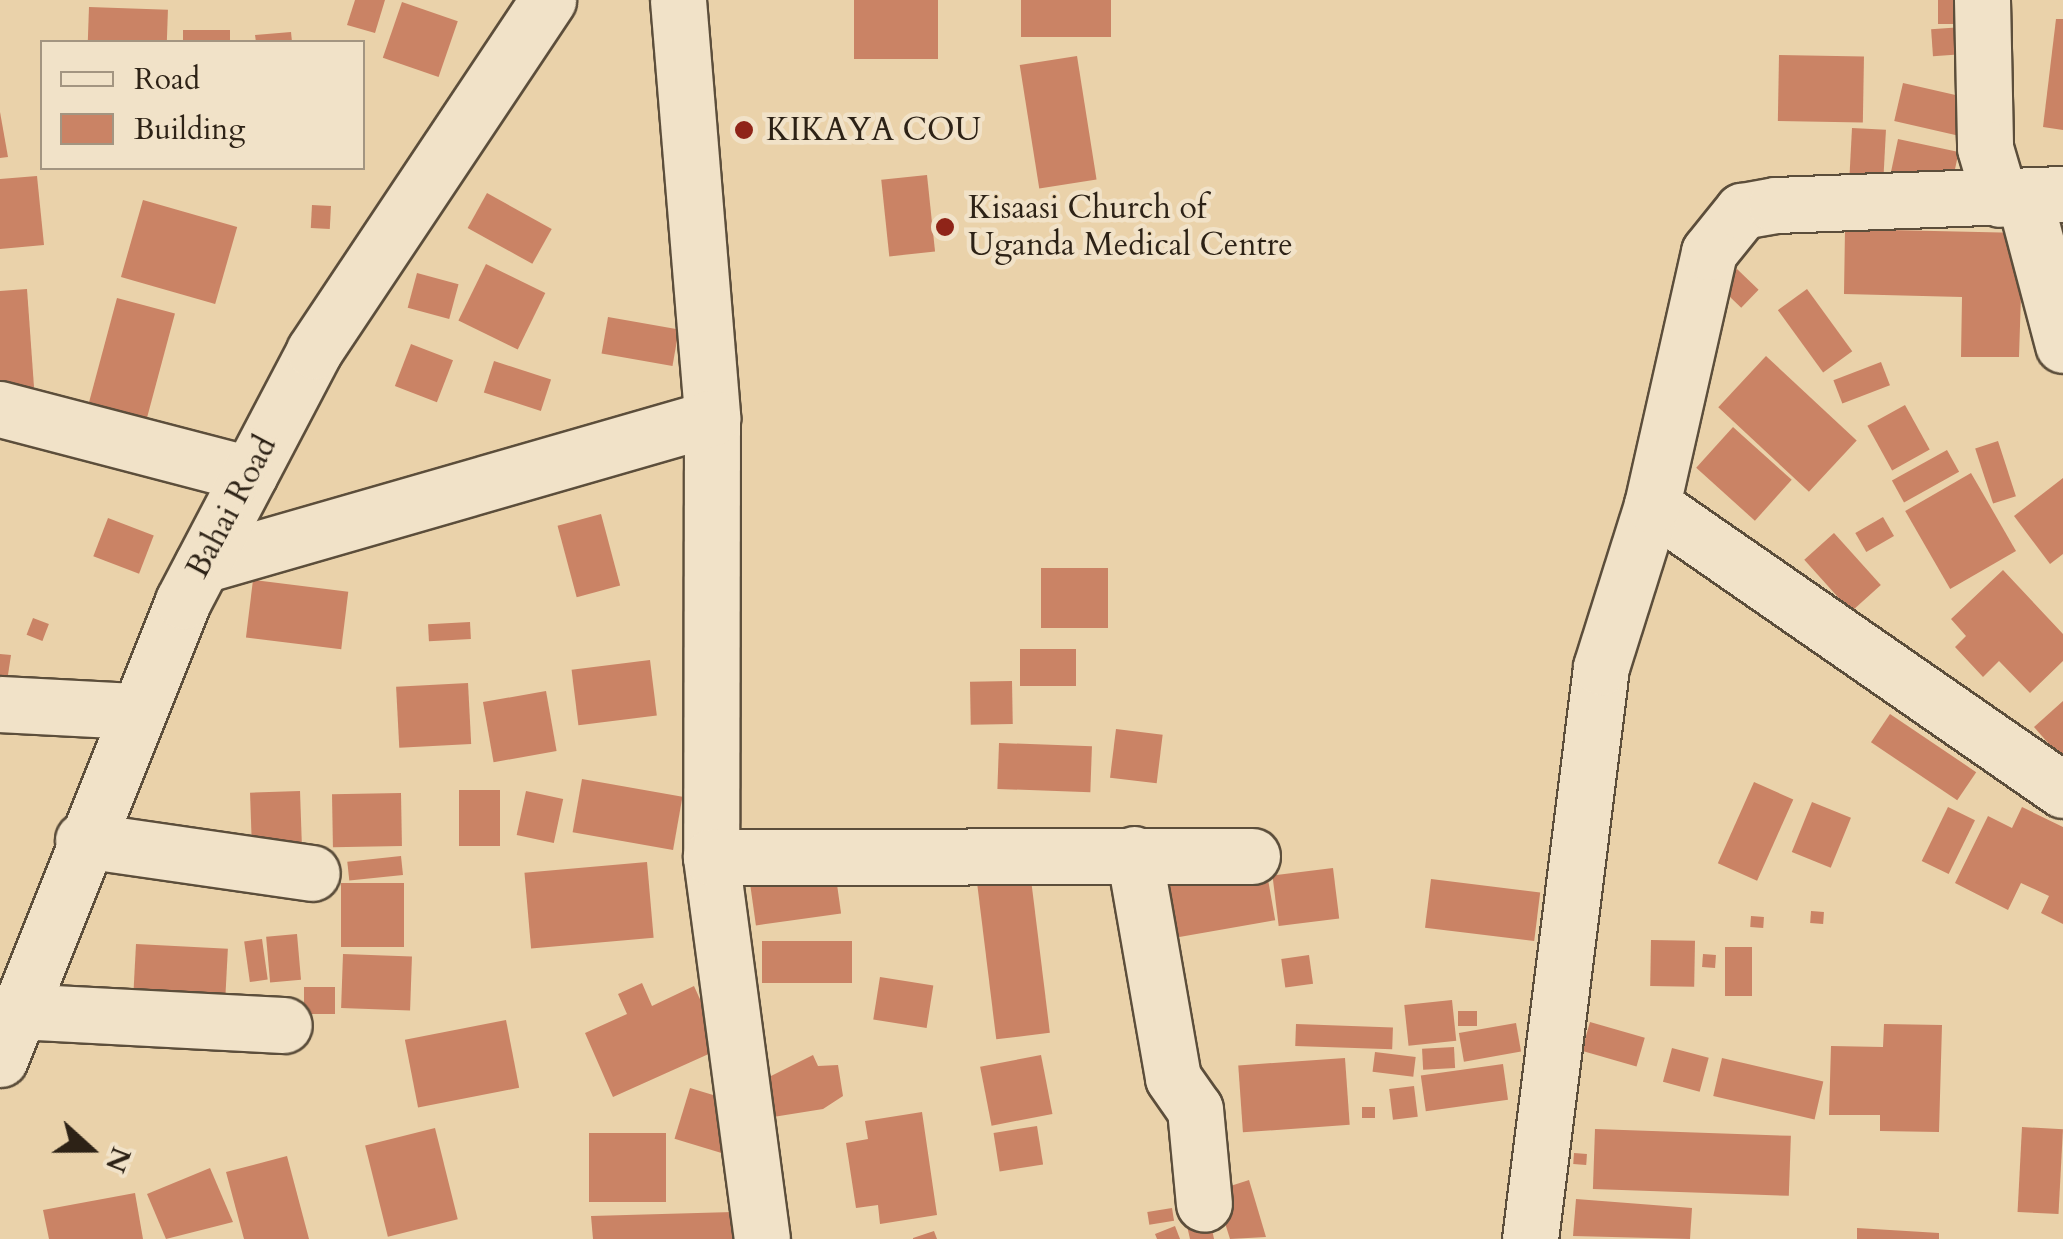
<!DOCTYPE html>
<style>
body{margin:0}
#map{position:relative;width:2063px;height:1239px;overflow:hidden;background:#ead2aa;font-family:Cardo,serif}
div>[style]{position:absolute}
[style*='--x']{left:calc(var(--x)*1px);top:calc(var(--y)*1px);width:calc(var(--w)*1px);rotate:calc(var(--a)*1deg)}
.building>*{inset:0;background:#ca8365;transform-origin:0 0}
.roads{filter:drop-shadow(2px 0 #5c4e3b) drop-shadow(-2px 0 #5c4e3b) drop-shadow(0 2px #5c4e3b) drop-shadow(0 -2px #5c4e3b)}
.minor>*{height:55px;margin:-27.5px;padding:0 27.5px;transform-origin:27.5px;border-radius:27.5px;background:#f1e2c8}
.dots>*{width:28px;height:28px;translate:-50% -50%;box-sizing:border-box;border:5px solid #f1e2c8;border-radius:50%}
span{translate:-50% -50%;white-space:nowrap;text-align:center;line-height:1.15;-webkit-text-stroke:9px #f1e2c8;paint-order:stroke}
.poi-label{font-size:32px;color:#2d2216}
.left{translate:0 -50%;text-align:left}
.street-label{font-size:32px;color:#2d2216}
.legend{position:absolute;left:40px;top:40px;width:325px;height:130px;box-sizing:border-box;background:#f1e2c8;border:2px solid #a39581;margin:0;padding:12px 18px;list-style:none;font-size:30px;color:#2d2216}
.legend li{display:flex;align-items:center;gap:20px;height:50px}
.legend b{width:50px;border:2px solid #a39581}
.north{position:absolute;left:40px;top:1099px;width:100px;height:100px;-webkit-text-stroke:8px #f1e2c8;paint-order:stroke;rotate:111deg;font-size:28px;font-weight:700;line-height:40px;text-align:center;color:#2d2216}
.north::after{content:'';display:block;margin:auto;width:35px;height:45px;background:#2d2216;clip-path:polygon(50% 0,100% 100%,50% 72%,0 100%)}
</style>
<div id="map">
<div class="building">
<i style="clip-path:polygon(355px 0,385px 0,375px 33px,347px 25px)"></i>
<i style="left:854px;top:0;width:84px;height:59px"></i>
<i style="left:1021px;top:0;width:90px;height:37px"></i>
<i style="left:1938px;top:0;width:30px;height:24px"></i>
<i style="left:402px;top:2px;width:59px;height:59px;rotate:19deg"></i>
<i style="left:89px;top:7px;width:79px;height:35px;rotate:2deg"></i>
<i style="clip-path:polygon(2056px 19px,2063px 19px,2063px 130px,2043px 127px)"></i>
<i style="left:1977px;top:26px;width:27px;height:46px;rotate:86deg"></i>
<i style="left:183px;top:30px;width:47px;height:12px"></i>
<i style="clip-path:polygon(291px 32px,292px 42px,256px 42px,255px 35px)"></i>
<i style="left:1779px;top:55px;width:85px;height:66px;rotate:1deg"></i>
<i style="left:1077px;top:56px;width:125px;height:58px;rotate:81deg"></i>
<i style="left:1903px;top:83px;width:65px;height:39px;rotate:13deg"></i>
<i style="clip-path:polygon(0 112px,8px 157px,0 158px)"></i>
<i style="left:1852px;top:128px;width:34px;height:56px;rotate:3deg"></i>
<i style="left:1898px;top:139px;width:62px;height:42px;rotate:12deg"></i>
<i style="left:927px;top:175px;width:77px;height:46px;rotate:84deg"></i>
<i style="clip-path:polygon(37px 176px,44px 245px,0 249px,0 179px)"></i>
<i style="left:487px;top:193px;width:74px;height:40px;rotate:29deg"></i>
<i style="left:143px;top:200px;width:98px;height:80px;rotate:16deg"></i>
<i style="left:312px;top:205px;width:19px;height:23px;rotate:3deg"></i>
<i style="clip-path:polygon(1845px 229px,2023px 233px,2019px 357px,1961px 357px,1962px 297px,1844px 294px)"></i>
<i style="left:486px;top:264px;width:66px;height:63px;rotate:26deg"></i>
<i style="left:1737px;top:269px;width:30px;height:25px;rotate:44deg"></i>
<i style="left:417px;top:273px;width:43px;height:36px;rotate:15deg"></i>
<i style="clip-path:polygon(27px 289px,34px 387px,0 390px,0 291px)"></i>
<i style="left:1807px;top:289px;width:77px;height:36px;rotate:54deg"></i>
<i style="left:117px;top:298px;width:60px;height:109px;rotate:15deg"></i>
<i style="left:608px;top:317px;width:72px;height:37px;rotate:10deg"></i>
<i style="left:411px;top:344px;width:45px;height:45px;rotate:21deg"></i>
<i style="left:1766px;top:356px;width:124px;height:70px;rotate:43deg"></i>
<i style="left:494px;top:361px;width:60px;height:33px;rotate:18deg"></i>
<i style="left:1881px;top:362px;width:25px;height:51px;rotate:69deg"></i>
<i style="left:1905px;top:405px;width:51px;height:43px;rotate:61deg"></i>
<i style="left:1733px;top:427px;width:79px;height:55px;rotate:42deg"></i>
<i style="left:1998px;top:441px;width:58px;height:24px;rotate:72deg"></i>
<i style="left:1947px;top:450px;width:25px;height:63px;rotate:61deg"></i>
<i style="left:1971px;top:473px;width:90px;height:76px;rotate:60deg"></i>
<i style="clip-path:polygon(2063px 478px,2063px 554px,2050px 564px,2014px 516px)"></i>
<i style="left:601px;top:514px;width:74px;height:45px;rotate:75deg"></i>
<i style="left:1883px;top:517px;width:22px;height:32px;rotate:60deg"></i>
<i style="left:108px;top:518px;width:49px;height:41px;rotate:21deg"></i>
<i style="left:1834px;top:533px;width:70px;height:40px;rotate:48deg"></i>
<i style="left:1041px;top:568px;width:67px;height:60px"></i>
<i style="clip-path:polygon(2003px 570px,2063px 634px,2063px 661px,2030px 693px,1999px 661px,1983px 677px,1955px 647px,1966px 636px,1951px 619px)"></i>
<i style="left:253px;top:580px;width:96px;height:58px;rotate:7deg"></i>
<i style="left:33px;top:618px;width:17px;height:18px;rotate:21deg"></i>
<i style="left:470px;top:622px;width:17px;height:42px;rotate:87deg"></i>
<i style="left:1020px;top:649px;width:56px;height:37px"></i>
<i style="clip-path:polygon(0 654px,11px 655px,6px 688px,0 687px)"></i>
<i style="left:650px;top:660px;width:56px;height:79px;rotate:83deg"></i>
<i style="left:1012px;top:681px;width:43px;height:42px;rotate:89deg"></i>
<i style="left:468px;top:683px;width:61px;height:72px;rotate:87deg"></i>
<i style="left:546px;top:691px;width:61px;height:64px;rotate:80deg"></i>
<i style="clip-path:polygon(2063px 701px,2063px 760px,2034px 727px)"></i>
<i style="left:1890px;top:714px;width:104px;height:34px;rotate:34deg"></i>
<i style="left:1116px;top:729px;width:47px;height:49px;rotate:7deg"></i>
<i style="left:999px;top:743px;width:93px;height:46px;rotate:2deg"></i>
<i style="left:582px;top:779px;width:102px;height:54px;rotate:10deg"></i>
<i style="left:1754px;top:782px;width:43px;height:89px;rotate:24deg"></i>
<i style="left:459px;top:790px;width:41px;height:56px"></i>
<i style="left:300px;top:791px;width:59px;height:50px;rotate:88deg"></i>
<i style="left:526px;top:791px;width:38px;height:45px;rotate:12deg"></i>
<i style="left:401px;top:793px;width:53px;height:69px;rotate:89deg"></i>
<i style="left:1812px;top:802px;width:42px;height:54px;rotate:22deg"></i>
<i style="left:1948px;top:807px;width:30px;height:60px;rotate:26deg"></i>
<i style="clip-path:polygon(2022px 807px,2063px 827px,2063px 924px,2041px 913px,2049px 896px,2021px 883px,2008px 910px,1955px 883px,1988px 816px,2012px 828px)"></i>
<i style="left:401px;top:856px;width:19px;height:54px;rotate:84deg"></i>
<i style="left:647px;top:862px;width:76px;height:123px;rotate:85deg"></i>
<i style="left:834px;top:863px;width:51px;height:86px;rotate:82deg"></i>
<i style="left:1266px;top:868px;width:53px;height:106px;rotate:80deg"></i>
<i style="left:1333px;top:868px;width:51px;height:61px;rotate:83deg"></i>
<i style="left:1030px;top:871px;width:163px;height:54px;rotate:83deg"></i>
<i style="left:1431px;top:879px;width:110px;height:49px;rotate:7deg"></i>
<i style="left:341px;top:883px;width:63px;height:64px"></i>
<i style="left:1811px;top:911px;width:13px;height:12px;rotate:4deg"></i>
<i style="left:1751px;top:916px;width:13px;height:11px;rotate:4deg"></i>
<i style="left:297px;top:934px;width:46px;height:31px;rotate:85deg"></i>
<i style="left:262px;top:939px;width:41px;height:18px;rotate:82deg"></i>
<i style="left:1651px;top:940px;width:44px;height:46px;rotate:1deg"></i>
<i style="left:762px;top:941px;width:90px;height:42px"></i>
<i style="left:136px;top:944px;width:92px;height:63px;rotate:3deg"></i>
<i style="left:1725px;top:947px;width:27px;height:49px"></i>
<i style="left:343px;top:954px;width:69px;height:54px;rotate:2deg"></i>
<i style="left:1703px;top:954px;width:13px;height:13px;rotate:4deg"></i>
<i style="left:1309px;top:955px;width:29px;height:28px;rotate:82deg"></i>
<i style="left:880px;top:977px;width:54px;height:43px;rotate:9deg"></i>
<i style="clip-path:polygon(642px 983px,652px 1006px,694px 986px,722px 1048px,613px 1097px,585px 1033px,627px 1014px,618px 994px)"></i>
<i style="left:304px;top:987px;width:31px;height:27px"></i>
<i style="left:1452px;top:1000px;width:41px;height:48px;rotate:84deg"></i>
<i style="left:1477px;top:1011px;width:15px;height:19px;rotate:90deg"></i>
<i style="left:506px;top:1020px;width:69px;height:103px;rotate:79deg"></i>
<i style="left:1590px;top:1022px;width:57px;height:30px;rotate:16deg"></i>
<i style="left:1516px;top:1023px;width:29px;height:58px;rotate:80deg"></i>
<i style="left:1296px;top:1024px;width:97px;height:22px;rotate:2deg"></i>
<i style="clip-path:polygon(1884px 1024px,1942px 1025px,1939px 1132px,1880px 1131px,1880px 1115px,1829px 1115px,1831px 1046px,1883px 1047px)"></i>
<i style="left:1454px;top:1047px;width:21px;height:32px;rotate:87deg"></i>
<i style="left:1672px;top:1048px;width:38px;height:35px;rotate:15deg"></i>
<i style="left:1375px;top:1052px;width:41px;height:20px;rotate:7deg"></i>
<i style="clip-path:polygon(813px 1055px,818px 1066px,838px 1065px,843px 1096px,823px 1109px,773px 1117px,769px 1077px)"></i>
<i style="left:1041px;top:1055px;width:60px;height:62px;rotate:79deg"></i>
<i style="left:1345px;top:1058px;width:67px;height:107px;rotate:86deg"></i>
<i style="left:1722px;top:1058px;width:104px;height:39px;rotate:13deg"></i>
<i style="left:1503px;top:1064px;width:36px;height:83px;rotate:82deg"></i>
<i style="left:1414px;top:1086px;width:31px;height:25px;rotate:83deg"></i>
<i style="left:690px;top:1088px;width:50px;height:53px;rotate:17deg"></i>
<i style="left:1362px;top:1107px;width:13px;height:11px"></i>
<i style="clip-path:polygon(922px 1112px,937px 1215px,880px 1224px,878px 1205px,856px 1208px,846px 1143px,868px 1139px,865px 1121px)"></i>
<i style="left:1037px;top:1126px;width:39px;height:44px;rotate:81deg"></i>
<i style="left:2022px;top:1127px;width:41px;height:85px;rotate:3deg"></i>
<i style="left:435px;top:1128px;width:94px;height:72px;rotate:76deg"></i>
<i style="left:1595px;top:1129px;width:196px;height:60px;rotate:2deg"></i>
<i style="left:589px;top:1133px;width:77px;height:69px"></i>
<i style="left:1574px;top:1153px;width:13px;height:11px;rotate:4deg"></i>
<i style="clip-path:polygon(287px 1156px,309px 1239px,244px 1239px,226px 1172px)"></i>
<i style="clip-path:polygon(210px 1168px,233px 1222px,166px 1239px,147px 1194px)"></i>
<i style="clip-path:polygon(1249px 1180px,1266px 1237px,1230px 1239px,1215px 1191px)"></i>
<i style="clip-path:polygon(135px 1193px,143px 1239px,49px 1239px,43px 1210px)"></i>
<i style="clip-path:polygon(1576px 1199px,1692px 1208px,1690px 1239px,1573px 1236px)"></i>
<i style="left:1172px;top:1208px;width:13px;height:25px;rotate:81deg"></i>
<i style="clip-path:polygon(733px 1212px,734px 1239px,593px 1239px,591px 1216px)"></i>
<i style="clip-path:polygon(1210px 1220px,1214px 1239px,1190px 1239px,1187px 1226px)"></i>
<i style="clip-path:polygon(1175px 1226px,1180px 1239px,1157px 1239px,1155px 1234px)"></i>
<i style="clip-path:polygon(1857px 1228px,1939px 1233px,1939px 1239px,1857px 1239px)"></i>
<i style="clip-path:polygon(934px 1231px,937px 1239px,913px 1239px,913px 1238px)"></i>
</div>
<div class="roads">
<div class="minor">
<i style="--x:678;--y:0;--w:419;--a:85.3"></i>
<i style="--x:712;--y:418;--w:439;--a:90.1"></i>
<i style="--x:711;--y:857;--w:385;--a:82.4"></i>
<i style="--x:1982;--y:0;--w:148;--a:88.8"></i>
<i style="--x:1985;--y:148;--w:53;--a:73.6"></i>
<i style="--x:2024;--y:197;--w:153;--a:75.2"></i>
<i style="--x:0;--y:409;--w:258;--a:14.6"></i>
<i style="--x:1652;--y:505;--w:500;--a:34.74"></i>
<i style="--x:202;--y:565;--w:531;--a:-16.08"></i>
<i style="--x:0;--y:704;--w:135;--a:3"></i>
<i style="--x:83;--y:840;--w:231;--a:8.2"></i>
<i style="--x:1134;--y:854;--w:227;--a:80.1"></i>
<i style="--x:1173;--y:1078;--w:38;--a:55"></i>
<i style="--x:1195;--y:1109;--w:95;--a:84.6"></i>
<i style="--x:711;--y:857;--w:541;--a:-0.11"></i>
<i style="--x:17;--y:1011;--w:267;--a:3"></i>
<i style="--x:0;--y:1059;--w:493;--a:-68.2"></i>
<i style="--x:183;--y:601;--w:282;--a:-62.3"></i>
<i style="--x:314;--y:351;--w:422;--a:-56.3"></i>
<i style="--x:1530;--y:1239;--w:576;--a:-82.92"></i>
<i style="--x:1601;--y:667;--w:170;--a:-72.5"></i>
<i style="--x:1652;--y:505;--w:259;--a:-77.3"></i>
<i style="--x:1709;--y:252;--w:53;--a:-51.2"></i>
<i style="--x:1742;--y:211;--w:35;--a:-10"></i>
<i style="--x:1776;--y:205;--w:287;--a:-2.2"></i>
</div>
</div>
<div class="dots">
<i style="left:744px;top:130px;background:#8f2418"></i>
<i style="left:945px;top:227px;background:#8f2418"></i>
</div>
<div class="poi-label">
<span class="left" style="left:766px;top:130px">KIKAYA COU</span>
<span class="left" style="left:968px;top:227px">Kisaasi Church of<br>Uganda Medical Centre</span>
</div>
<div class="street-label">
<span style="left:232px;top:507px;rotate:-62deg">Bahai Road</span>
</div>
<ul class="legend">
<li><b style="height:12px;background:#f1e2c8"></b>Road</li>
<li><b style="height:28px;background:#ca8365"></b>Building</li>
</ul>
<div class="north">N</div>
</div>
